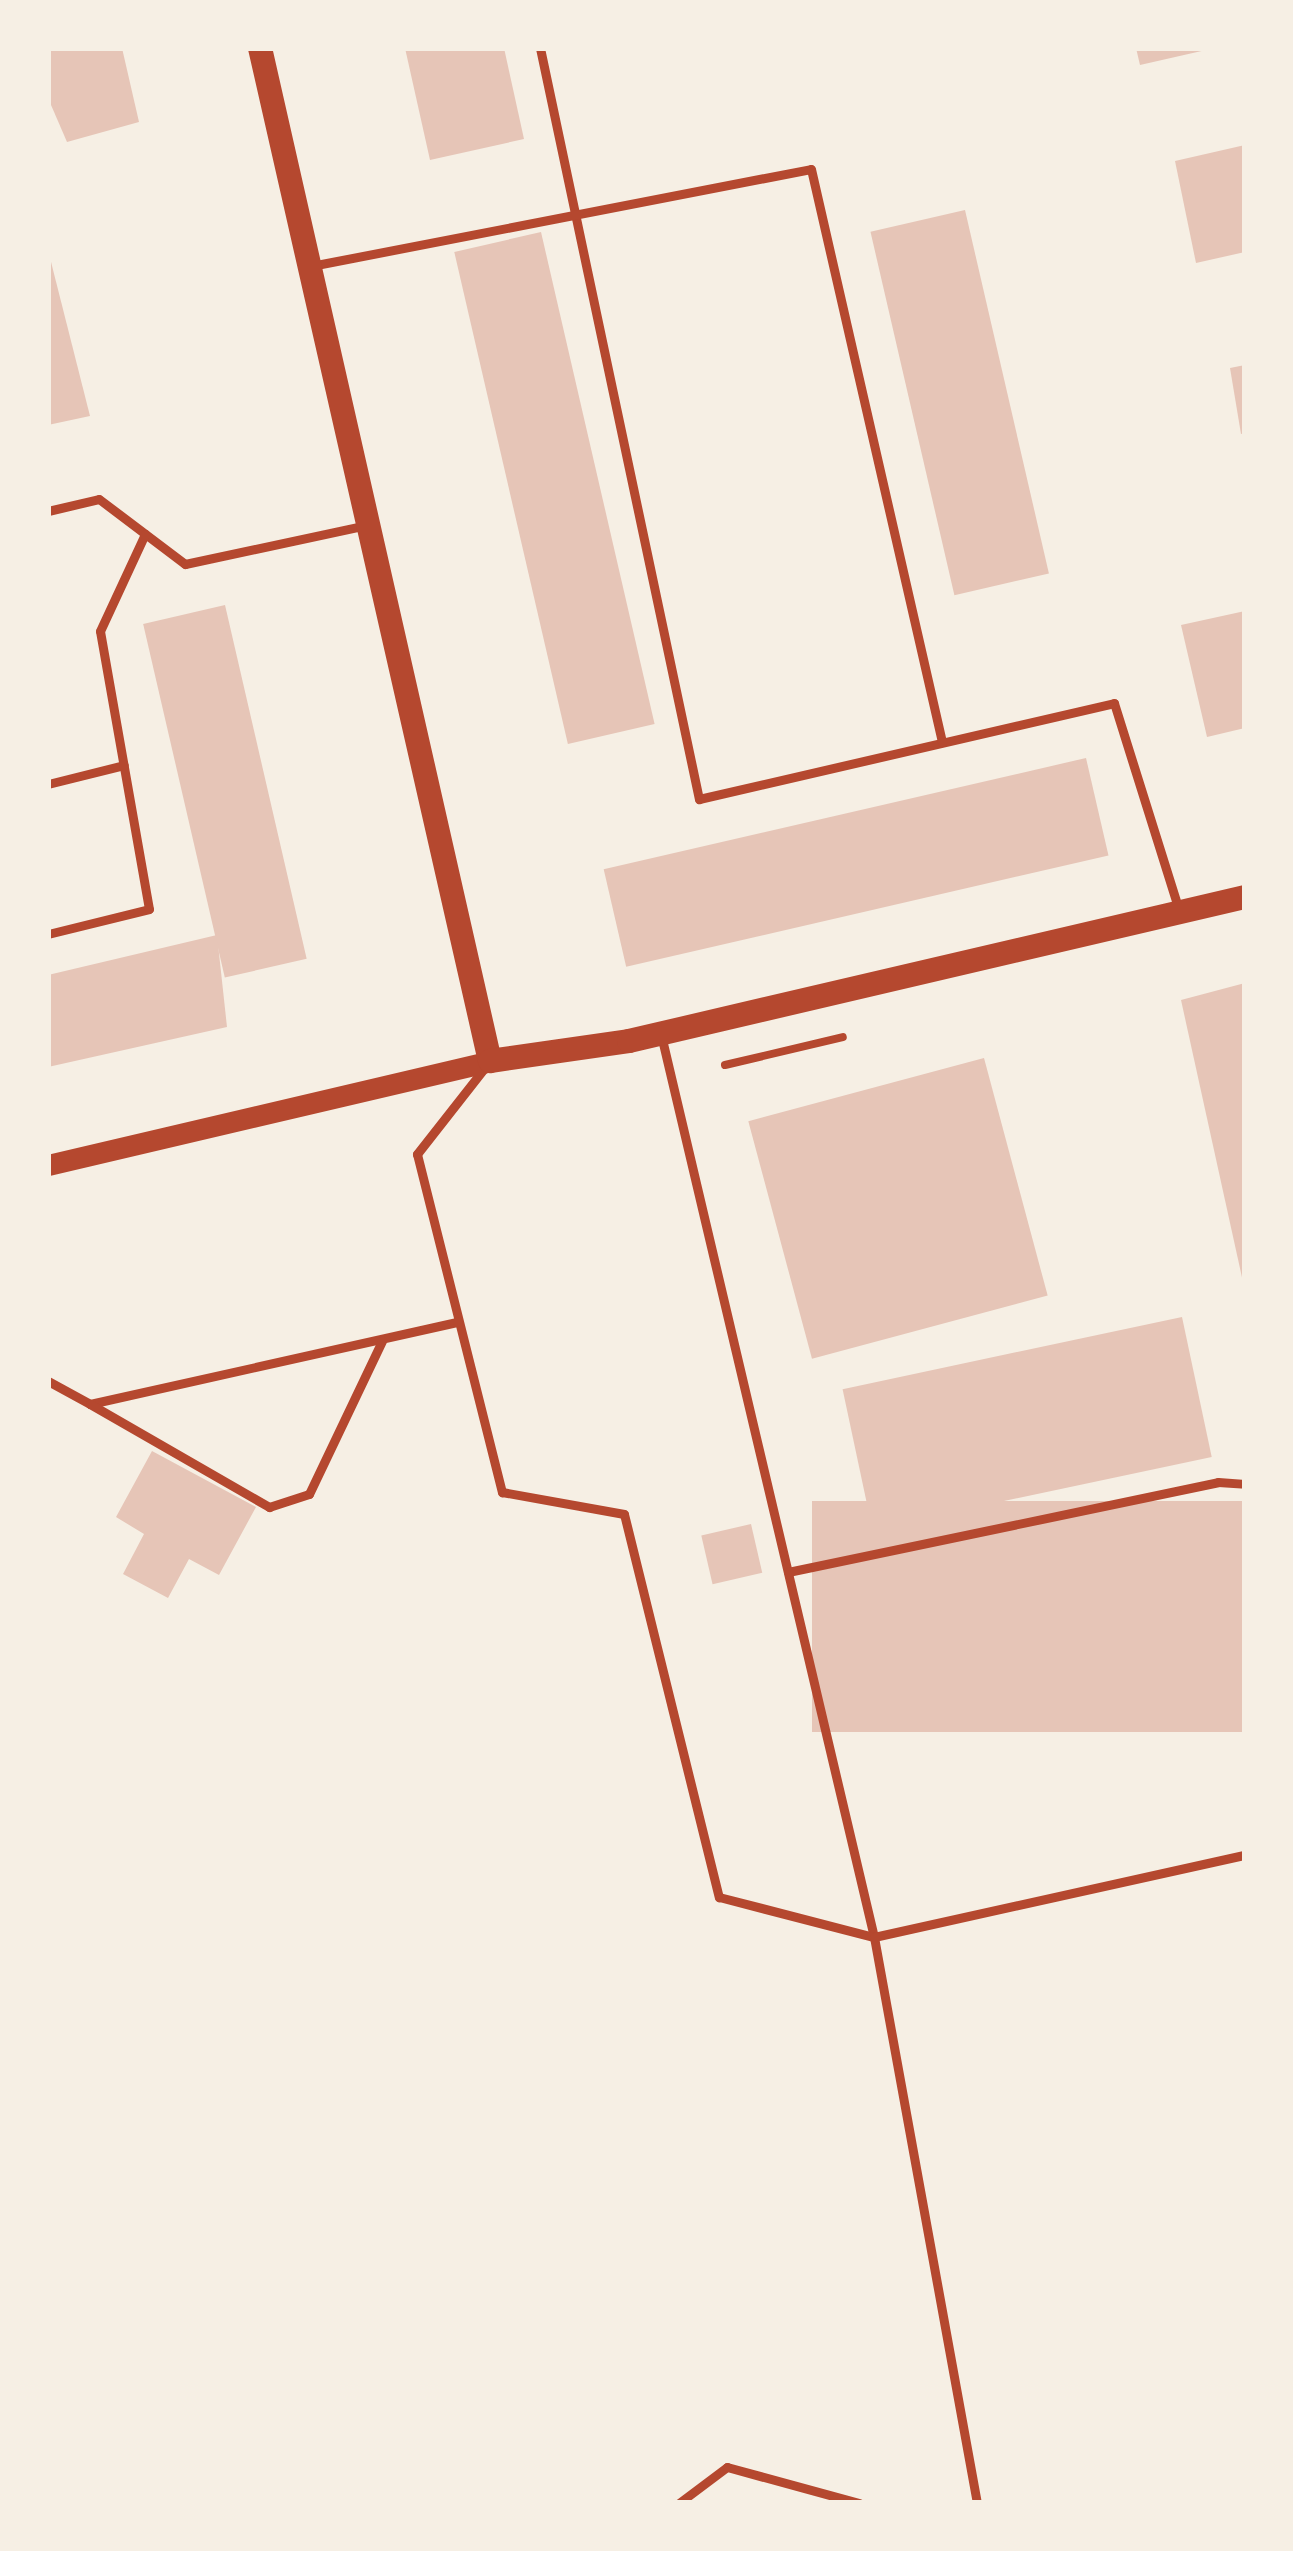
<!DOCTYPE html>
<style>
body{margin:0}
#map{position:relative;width:1293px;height:2551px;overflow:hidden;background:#f6efe4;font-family:"DejaVu Sans",sans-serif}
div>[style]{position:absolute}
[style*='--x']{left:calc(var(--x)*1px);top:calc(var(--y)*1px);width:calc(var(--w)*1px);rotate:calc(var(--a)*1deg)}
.building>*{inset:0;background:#e6c5b7;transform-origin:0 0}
.path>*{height:8px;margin:-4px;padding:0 4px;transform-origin:4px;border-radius:4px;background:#b5482f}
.service>*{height:9px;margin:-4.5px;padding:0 4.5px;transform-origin:4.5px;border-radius:4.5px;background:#b5482f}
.tertiary>*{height:21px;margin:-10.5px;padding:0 10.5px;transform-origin:10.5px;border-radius:10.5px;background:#b5482f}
.secondary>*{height:24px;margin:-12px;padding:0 12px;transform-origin:12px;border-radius:12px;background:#b5482f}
span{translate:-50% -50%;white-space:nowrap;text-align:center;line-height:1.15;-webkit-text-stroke:12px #f6efe4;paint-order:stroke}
.frame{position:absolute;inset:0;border:51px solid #f6efe4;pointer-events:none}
</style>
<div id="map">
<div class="building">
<i style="clip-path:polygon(48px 48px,122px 48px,139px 122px,67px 142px,48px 98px)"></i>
<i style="clip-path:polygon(405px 48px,504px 48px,524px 139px,430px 160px)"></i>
<i style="clip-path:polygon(1136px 48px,1206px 48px,1206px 50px,1140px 65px)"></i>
<i style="clip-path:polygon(1245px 145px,1245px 252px,1196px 263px,1175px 161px)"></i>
<i style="left:965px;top:210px;width:373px;height:97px;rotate:77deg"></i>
<i style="left:541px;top:232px;width:505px;height:89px;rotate:77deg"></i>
<i style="clip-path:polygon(48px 250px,90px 416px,48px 425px)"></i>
<i style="clip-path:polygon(1245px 365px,1245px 433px,1241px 434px,1230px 368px)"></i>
<i style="left:225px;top:605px;width:363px;height:84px;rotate:77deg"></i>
<i style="clip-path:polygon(1245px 611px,1245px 728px,1207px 737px,1181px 625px)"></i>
<i style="left:1086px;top:758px;width:100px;height:495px;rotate:77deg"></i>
<i style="clip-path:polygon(217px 935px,227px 1027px,48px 1067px,48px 975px)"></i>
<i style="clip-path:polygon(1245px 983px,1245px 1282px,1243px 1282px,1181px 1000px)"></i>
<i style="left:984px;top:1058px;width:246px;height:244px;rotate:75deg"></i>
<i style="left:1182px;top:1317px;width:143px;height:347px;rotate:78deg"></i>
<i style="clip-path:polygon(152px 1451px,256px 1507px,219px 1575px,189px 1559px,168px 1598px,123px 1574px,144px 1534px,116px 1517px)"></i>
<i style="left:1245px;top:1501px;width:231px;height:433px;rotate:90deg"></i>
<i style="left:751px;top:1524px;width:50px;height:51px;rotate:77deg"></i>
</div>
<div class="path">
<i style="--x:725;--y:1065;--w:121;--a:-13.3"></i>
</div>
<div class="service">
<i style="--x:540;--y:48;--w:768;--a:78.05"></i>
<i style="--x:699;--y:799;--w:426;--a:-13"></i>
<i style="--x:1114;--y:703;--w:214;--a:72.6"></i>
<i style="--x:311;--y:266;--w:509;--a:-10.98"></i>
<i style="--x:811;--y:169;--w:588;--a:77.12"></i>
<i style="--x:48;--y:511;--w:52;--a:-13.2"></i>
<i style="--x:99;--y:499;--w:108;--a:37.1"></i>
<i style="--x:185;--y:564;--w:182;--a:-12.1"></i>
<i style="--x:48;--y:784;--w:78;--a:-14"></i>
<i style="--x:48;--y:934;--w:104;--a:-13.9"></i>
<i style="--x:149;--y:909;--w:282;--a:-100"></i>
<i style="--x:100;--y:631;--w:107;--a:-65.1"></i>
<i style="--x:662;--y:1039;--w:923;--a:76.72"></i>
<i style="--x:874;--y:1937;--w:575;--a:79.69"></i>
<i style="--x:486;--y:1066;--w:112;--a:128.1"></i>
<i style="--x:417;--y:1154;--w:349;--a:75.9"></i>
<i style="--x:502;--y:1492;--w:124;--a:10.2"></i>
<i style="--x:624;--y:1514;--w:395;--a:76.1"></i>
<i style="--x:719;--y:1897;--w:160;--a:14.5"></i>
<i style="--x:874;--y:1937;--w:380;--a:-12.5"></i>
<i style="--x:48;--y:1381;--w:48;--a:28.7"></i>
<i style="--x:90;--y:1404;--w:377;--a:-12.6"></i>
<i style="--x:90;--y:1404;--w:207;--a:29.9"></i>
<i style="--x:269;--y:1507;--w:42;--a:-18"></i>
<i style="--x:309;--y:1494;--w:170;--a:-64.5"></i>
<i style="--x:788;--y:1572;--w:439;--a:-11.8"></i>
<i style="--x:1218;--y:1482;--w:27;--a:4"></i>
<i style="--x:679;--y:2503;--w:60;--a:-36.9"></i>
<i style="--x:727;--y:2467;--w:137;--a:15.3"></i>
</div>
<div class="tertiary">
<i style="--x:48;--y:1165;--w:454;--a:-13.2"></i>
</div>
<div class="secondary">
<i style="--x:260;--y:48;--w:1039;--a:77.21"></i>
<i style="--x:490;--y:1061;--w:140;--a:-8.2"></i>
<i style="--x:629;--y:1041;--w:633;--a:-13.16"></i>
</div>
<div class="frame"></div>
</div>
